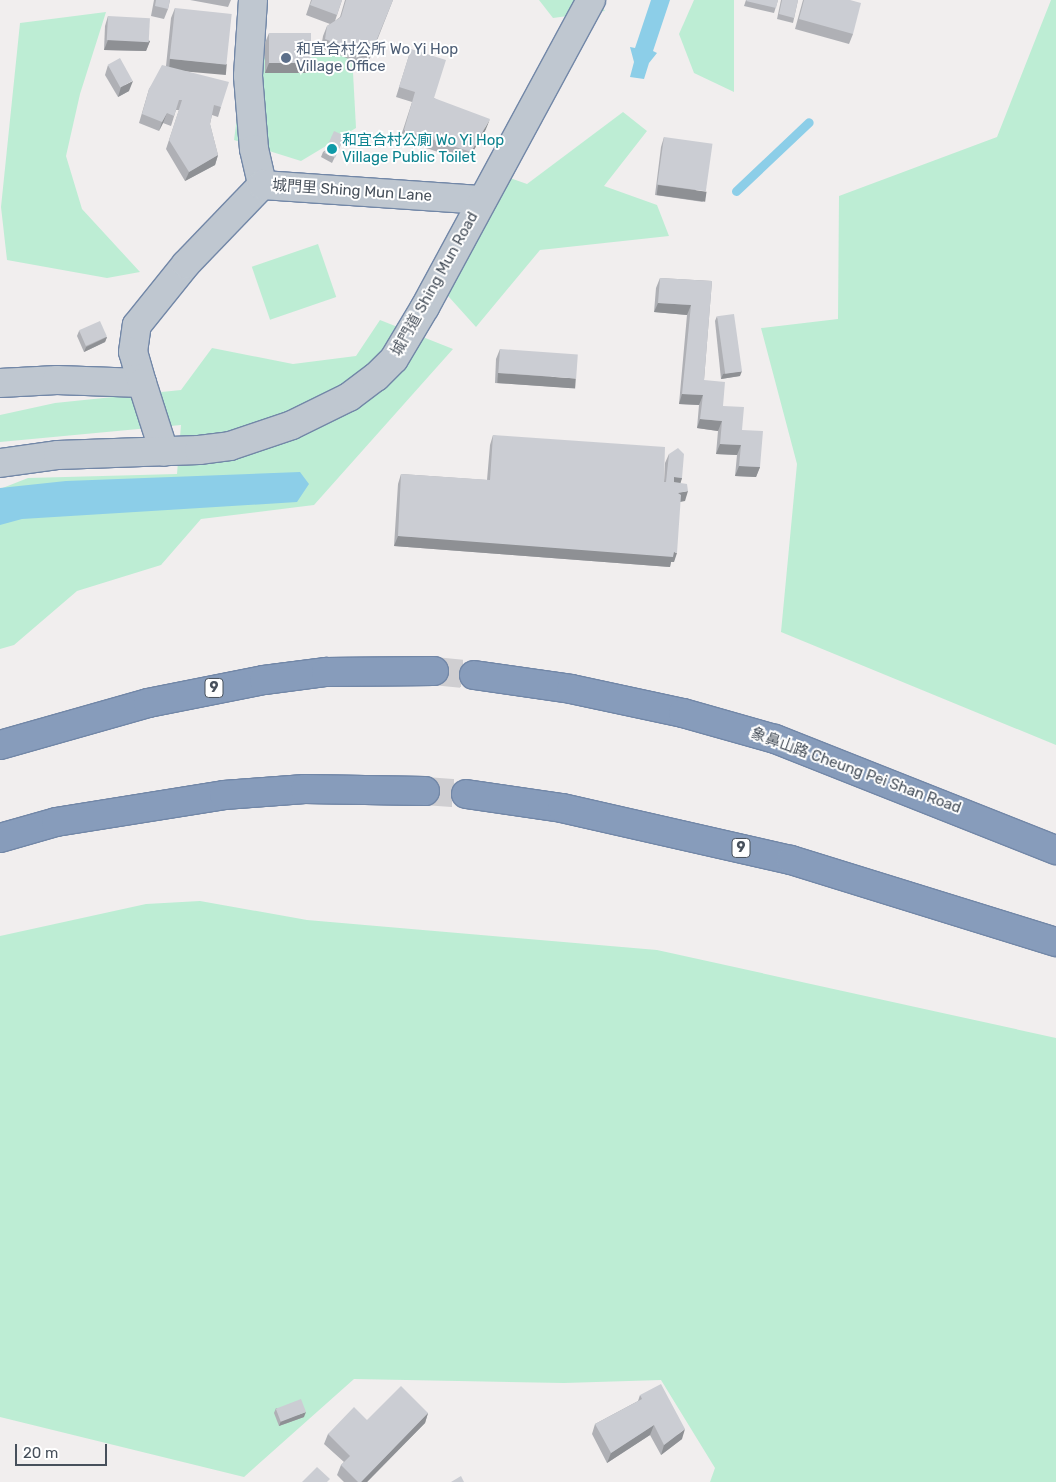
<!DOCTYPE html>
<meta charset="utf-8">
<style>
body{margin:0}
#map{position:relative;width:1056px;height:1482px;overflow:hidden;background:#f1eeee;font-family:Rubik,"Noto Sans TC",sans-serif}
div>[style]{position:absolute}
[style*='--x']{left:calc(var(--x)*1px);top:calc(var(--y)*1px);width:calc(var(--w)*1px);rotate:calc(var(--a)*1deg)}
.green>*{inset:0;background:#bdedd4;transform-origin:0 0}
.water>*{inset:0;background:#8ccee8}
.stream>*{height:9px;margin:-4.5px;padding:0 4.5px;transform-origin:4.5px;border-radius:4.5px;background:#8ccee8}
.highway-tunnel>*{height:28px;margin-top:-14px;transform-origin:0;background:repeating-linear-gradient(90deg,#cfced1 0 28px,transparent 0 42px)}
.roads{filter:drop-shadow(1px 0 #7287a7) drop-shadow(-1px 0 #7287a7) drop-shadow(0 1px #7287a7) drop-shadow(0 -1px #7287a7)}
.street>*{height:28px;margin:-14px;padding:0 14px;transform-origin:14px;border-radius:14px;background:#bfc7d0}
.highway>*{height:28px;margin:-14px;padding:0 14px;transform-origin:14px;border-radius:14px;background:#879cbb}
.wall>*{inset:0;background:#afb0b5}
.shaded-wall>*{inset:0;background:#8e9094;transform-origin:0 0}
.building>*{inset:0;background:#cbcdd3;transform-origin:0 0}
.dots>*{width:14px;height:14px;translate:-50% -50%;box-sizing:border-box;border:2px solid #fff;border-radius:50%}
span{translate:-50% -50%;white-space:nowrap;text-align:center;line-height:1.15;-webkit-text-stroke:4px #fff;paint-order:stroke}
.shield-label span{padding:1px 4px;background:#fff;border:1px solid;border-radius:4px;-webkit-text-stroke-width:0}
.shield-label{font-size:14px;color:#47505b;font-weight:700}
.service-label{font-size:15px;color:#4e5e75}
.left{translate:0 -50%;text-align:left}
.culture-label{font-size:15px;color:#0d838f}
.street-label{font-size:15px;color:#47505b}
.scale{position:absolute;left:15px;top:1444px;width:92px;height:22px;box-sizing:border-box;border:2px solid #47505b;border-top:0;padding-left:6px;font-size:15px;line-height:18px;white-space:nowrap;color:#47505b;-webkit-text-stroke:4px #fff;paint-order:stroke}
</style>
<div id="map">
<div class="green">
<i style="clip-path:polygon(539px 0,596px 0,605px 11px,553px 18px)"></i>
<i style="clip-path:polygon(694px 0,734px 0,734px 92px,694px 73px,679px 34px)"></i>
<i style="clip-path:polygon(1051px 0,1056px 0,1056px 745px,781px 632px,797px 464px,761px 328px,838px 319px,839px 196px,997px 137px)"></i>
<i style="clip-path:polygon(106px 12px,80px 94px,66px 156px,82px 209px,140px 272px,107px 278px,7px 260px,1px 207px,20px 23px)"></i>
<i style="clip-path:polygon(352px 54px,356px 128px,301px 161px,234px 140px,245px 58px)"></i>
<i style="clip-path:polygon(623px 112px,647px 131px,604px 186px,657px 205px,669px 236px,540px 250px,476px 327px,440px 287px,510px 178px,527px 184px)"></i>
<i style="left:318px;top:244px;width:56px;height:70px;rotate:71deg"></i>
<i style="clip-path:polygon(380px 320px,453px 349px,314px 505px,201px 519px,161px 565px,77px 591px,14px 645px,0 649px,0 489px,28px 478px,177px 474px,181px 425px,0 442px,0 415px,55px 403px,181px 390px,212px 348px,293px 364px,356px 356px)"></i>
<i style="clip-path:polygon(200px 901px,307px 920px,657px 950px,1056px 1038px,1056px 1482px,710px 1482px,715px 1468px,661px 1380px,564px 1383px,354px 1379px,244px 1477px,0 1417px,0 936px,146px 904px)"></i>
</div>
<div class="water">
<i style="clip-path:polygon(651px 0,670px 0,653px 51px,657px 53px,649px 63px,644px 79px,630px 77px,634px 62px,630px 47px,635px 48px)"></i>
<i style="clip-path:polygon(300px 472px,309px 484px,297px 502px,22px 519px,0 525px,0 488px,66px 481px)"></i>
</div>
<div class="stream">
<i style="--x:736;--y:191;--w:100;--a:-43.4"></i>
</div>
<div class="highway-tunnel">
<i style="--x:434;--y:671;--w:40;--a:5.7"></i>
<i style="--x:425;--y:791;--w:41;--a:4.2"></i>
</div>
<div class="roads">
<div class="street">
<i style="--x:253;--y:0;--w:76;--a:93.8"></i>
<i style="--x:248;--y:76;--w:73;--a:85.3"></i>
<i style="--x:254;--y:149;--w:37;--a:77"></i>
<i style="--x:0;--y:383;--w:57;--a:-3"></i>
<i style="--x:57;--y:380;--w:85;--a:2"></i>
<i style="--x:142;--y:383;--w:32;--a:-106"></i>
<i style="--x:133;--y:352;--w:27;--a:-82"></i>
<i style="--x:137;--y:325;--w:78;--a:-51.2"></i>
<i style="--x:186;--y:264;--w:110;--a:-46.1"></i>
<i style="--x:262;--y:185;--w:219;--a:3.9"></i>
<i style="--x:142;--y:383;--w:72;--a:72.3"></i>
<i style="--x:0;--y:463;--w:59;--a:-7.9"></i>
<i style="--x:58;--y:455;--w:141;--a:-2"></i>
<i style="--x:199;--y:450;--w:31;--a:-7"></i>
<i style="--x:230;--y:446;--w:65;--a:-18.7"></i>
<i style="--x:292;--y:425;--w:64;--a:-26.2"></i>
<i style="--x:349;--y:397;--w:34;--a:-37"></i>
<i style="--x:376;--y:377;--w:25;--a:-45"></i>
<i style="--x:394;--y:359;--w:61;--a:-59.2"></i>
<i style="--x:425;--y:307;--w:349;--a:-61.6"></i>
</div>
<div class="highway">
<i style="--x:474;--y:675;--w:98;--a:8.2"></i>
<i style="--x:571;--y:689;--w:115;--a:12.1"></i>
<i style="--x:683;--y:713;--w:96;--a:15.8"></i>
<i style="--x:775;--y:739;--w:302;--a:21.6"></i>
<i style="--x:0;--y:745;--w:154;--a:-15.8"></i>
<i style="--x:148;--y:703;--w:118;--a:-11.2"></i>
<i style="--x:264;--y:680;--w:63;--a:-7.4"></i>
<i style="--x:326;--y:672;--w:108;--a:-0.5"></i>
<i style="--x:466;--y:794;--w:97;--a:8.3"></i>
<i style="--x:562;--y:808;--w:235;--a:12.8"></i>
<i style="--x:791;--y:860;--w:277;--a:17.2"></i>
<i style="--x:0;--y:838;--w:58;--a:-15.9"></i>
<i style="--x:56;--y:822;--w:170;--a:-9.1"></i>
<i style="--x:224;--y:795;--w:81;--a:-4.2"></i>
<i style="--x:305;--y:789;--w:120;--a:1"></i>
</div>
</div>
<div class="wall">
<i style="clip-path:polygon(154px 0,170px 0,168px 9px,164px 19px,151px 16px)"></i>
<i style="clip-path:polygon(190px 0,231px 0,228px 7px)"></i>
<i style="clip-path:polygon(311px 0,342px 0,335px 21px,340px 17px,345px 0,393px 0,367px 66px,321px 48px,323px 36px,327px 26px,330px 24px,306px 15px)"></i>
<i style="clip-path:polygon(746px 0,778px 0,774px 13px,744px 6px)"></i>
<i style="clip-path:polygon(781px 0,798px 0,793px 23px,777px 19px)"></i>
<i style="clip-path:polygon(803px 0,850px 0,853px 34px,849px 44px,795px 29px)"></i>
<i style="clip-path:polygon(175px 8px,223px 74px,182px 70px,221px 107px,218px 117px,212px 115px,210px 124px,218px 155px,215px 165px,185px 181px,166px 149px,179px 110px,176px 110px,171px 126px,163px 123px,159px 131px,139px 123px,149px 89px,166px 66px,171px 18px)"></i>
<i style="clip-path:polygon(108px 16px,150px 41px,146px 51px,104px 50px,105px 26px)"></i>
<i style="clip-path:polygon(269px 33px,307px 73px,265px 73px,265px 43px)"></i>
<i style="clip-path:polygon(411px 49px,434px 98px,486px 129px,467px 162px,400px 139px,412px 102px,396px 97px)"></i>
<i style="clip-path:polygon(108px 65px,129px 91px,118px 97px,105px 75px)"></i>
<i style="clip-path:polygon(345px 136px,332px 163px,321px 157px,323px 152px)"></i>
<i style="clip-path:polygon(664px 137px,703px 202px,655px 195px,661px 147px)"></i>
<i style="clip-path:polygon(660px 278px,712px 281px,704px 380px,723px 406px,742px 430px,760px 467px,756px 477px,735px 476px,737px 455px,716px 454px,718px 431px,697px 428px,699px 405px,679px 404px,687px 315px,654px 312px,656px 288px)"></i>
<i style="clip-path:polygon(717px 316px,740px 376px,721px 379px,715px 321px)"></i>
<i style="clip-path:polygon(79px 331px,107px 337px,105px 342px,84px 352px,77px 336px)"></i>
<i style="clip-path:polygon(500px 349px,573px 388px,495px 383px,496px 359px)"></i>
<i style="clip-path:polygon(493px 435px,664px 482px,665px 463px,669px 454px,682px 478px,680px 483px,685px 501px,680px 501px,674px 562px,671px 562px,670px 567px,394px 546px,398px 484px,401px 474px,487px 480px,490px 445px)"></i>
<i style="clip-path:polygon(640px 1395px,682px 1439px,661px 1455px,650px 1435px,607px 1463px,592px 1434px,595px 1424px,638px 1401px)"></i>
<i style="clip-path:polygon(276px 1408px,304px 1417px,279px 1426px,274px 1413px)"></i>
<i style="clip-path:polygon(428px 1413px,425px 1423px,367px 1482px,344px 1482px,337px 1475px,341px 1465px,344px 1462px,324px 1444px,328px 1434px,367px 1420px)"></i>
</div>
<div class="shaded-wall">
<i style="clip-path:polygon(108px 40px,150px 41px,146px 51px,104px 50px)"></i>
<i style="left:170px;top:59px;width:57px;height:11px;rotate:5deg"></i>
<i style="clip-path:polygon(269px 63px,311px 63px,307px 73px,265px 73px)"></i>
<i style="clip-path:polygon(133px 81px,129px 91px,118px 97px,121px 87px)"></i>
<i style="clip-path:polygon(167px 113px,163px 123px,159px 131px,162px 122px)"></i>
<i style="clip-path:polygon(490px 119px,486px 129px,467px 162px,471px 152px)"></i>
<i style="clip-path:polygon(218px 155px,215px 165px,185px 181px,189px 172px)"></i>
<i style="left:658px;top:185px;width:49px;height:10px;rotate:8deg"></i>
<i style="clip-path:polygon(658px 303px,691px 305px,687px 315px,654px 312px)"></i>
<i style="clip-path:polygon(107px 337px,105px 342px,84px 352px,86px 347px)"></i>
<i style="clip-path:polygon(742px 371px,740px 376px,721px 379px,723px 374px)"></i>
<i style="left:498px;top:373px;width:78px;height:10px;rotate:4deg"></i>
<i style="clip-path:polygon(682px 394px,703px 395px,699px 405px,679px 404px)"></i>
<i style="clip-path:polygon(700px 419px,722px 421px,718px 431px,697px 428px)"></i>
<i style="clip-path:polygon(720px 444px,741px 445px,737px 455px,716px 454px)"></i>
<i style="clip-path:polygon(739px 466px,760px 467px,756px 477px,735px 476px)"></i>
<i style="clip-path:polygon(674px 477px,682px 478px,679px 488px,670px 487px)"></i>
<i style="clip-path:polygon(688px 491px,685px 501px,675px 503px,678px 493px)"></i>
<i style="clip-path:polygon(398px 536px,674px 552px,677px 553px,674px 562px,671px 562px,670px 567px,394px 546px)"></i>
<i style="clip-path:polygon(306px 1412px,304px 1417px,279px 1426px,281px 1421px)"></i>
<i style="clip-path:polygon(428px 1413px,425px 1423px,367px 1482px,361px 1482px)"></i>
<i style="clip-path:polygon(654px 1425px,650px 1435px,607px 1463px,611px 1453px)"></i>
<i style="clip-path:polygon(685px 1429px,682px 1439px,661px 1455px,664px 1445px)"></i>
</div>
<div class="building">
<i style="clip-path:polygon(156px 0,170px 0,168px 9px,155px 6px)"></i>
<i style="clip-path:polygon(312px 0,342px 0,337px 15px,310px 5px)"></i>
<i style="clip-path:polygon(346px 0,393px 0,370px 56px,325px 39px,327px 26px,341px 17px)"></i>
<i style="clip-path:polygon(747px 0,778px 0,776px 8px,746px 1px)"></i>
<i style="clip-path:polygon(782px 0,798px 0,794px 18px,779px 14px)"></i>
<i style="clip-path:polygon(804px 0,850px 0,861px 3px,853px 34px,799px 19px)"></i>
<i style="left:175px;top:8px;width:57px;height:51px;rotate:6deg"></i>
<i style="left:108px;top:16px;width:42px;height:24px;rotate:3deg"></i>
<i style="left:269px;top:33px;width:42px;height:30px"></i>
<i style="clip-path:polygon(411px 49px,446px 60px,434px 98px,490px 119px,471px 152px,404px 130px,415px 92px,399px 87px)"></i>
<i style="left:120px;top:58px;width:26px;height:14px;rotate:61deg"></i>
<i style="clip-path:polygon(162px 65px,229px 82px,221px 107px,214px 105px,210px 124px,218px 155px,189px 172px,169px 140px,182px 100px,179px 100px,174px 116px,167px 113px,162px 122px,142px 114px,149px 89px)"></i>
<i style="left:334px;top:131px;width:12px;height:24px;rotate:24deg"></i>
<i style="left:664px;top:137px;width:49px;height:48px;rotate:8deg"></i>
<i style="clip-path:polygon(660px 278px,712px 281px,704px 380px,725px 382px,723px 406px,744px 407px,742px 430px,763px 431px,760px 467px,739px 466px,741px 445px,720px 444px,722px 421px,700px 419px,703px 395px,682px 394px,691px 305px,658px 303px)"></i>
<i style="left:734px;top:314px;width:58px;height:17px;rotate:82deg"></i>
<i style="left:100px;top:321px;width:17px;height:23px;rotate:66deg"></i>
<i style="left:500px;top:349px;width:78px;height:24px;rotate:4deg"></i>
<i style="clip-path:polygon(493px 435px,665px 447px,664px 482px,666px 482px,669px 454px,678px 448px,684px 454px,682px 478px,674px 477px,674px 482px,687px 484px,688px 491px,678px 493px,681px 495px,677px 553px,674px 552px,673px 557px,398px 536px,401px 474px,490px 480px)"></i>
<i style="clip-path:polygon(661px 1384px,685px 1429px,664px 1445px,654px 1425px,611px 1453px,595px 1424px,642px 1399px,640px 1395px)"></i>
<i style="clip-path:polygon(401px 1386px,428px 1413px,361px 1482px,358px 1482px,341px 1465px,350px 1456px,328px 1434px,354px 1407px,367px 1420px)"></i>
<i style="left:301px;top:1399px;width:14px;height:27px;rotate:69deg"></i>
<i style="clip-path:polygon(317px 1467px,330px 1479px,327px 1482px,302px 1482px)"></i>
<i style="clip-path:polygon(461px 1476px,464px 1482px,451px 1482px)"></i>
</div>
<div class="dots">
<i style="left:286px;top:58px;background:#5c6f8a"></i>
<i style="left:332px;top:149px;background:#0f9aa8"></i>
</div>
<div class="shield-label">
<span style="left:214px;top:688px">9</span>
<span style="left:741px;top:848px">9</span>
</div>
<div class="service-label">
<span class="left" style="left:296px;top:58px">和宜合村公所 Wo Yi Hop<br>Village Office</span>
</div>
<div class="culture-label">
<span class="left" style="left:342px;top:149px">和宜合村公廁 Wo Yi Hop<br>Village Public Toilet</span>
</div>
<div class="street-label">
<span style="left:352px;top:191px;rotate:4deg">城門里 Shing Mun Lane</span>
<span style="left:435px;top:284px;rotate:-61deg">城門道 Shing Mun Road</span>
<span style="left:856px;top:771px;rotate:20deg">象鼻山路 Cheung Pei Shan Road</span>
</div>
<div class="scale">20 m</div>
</div>
